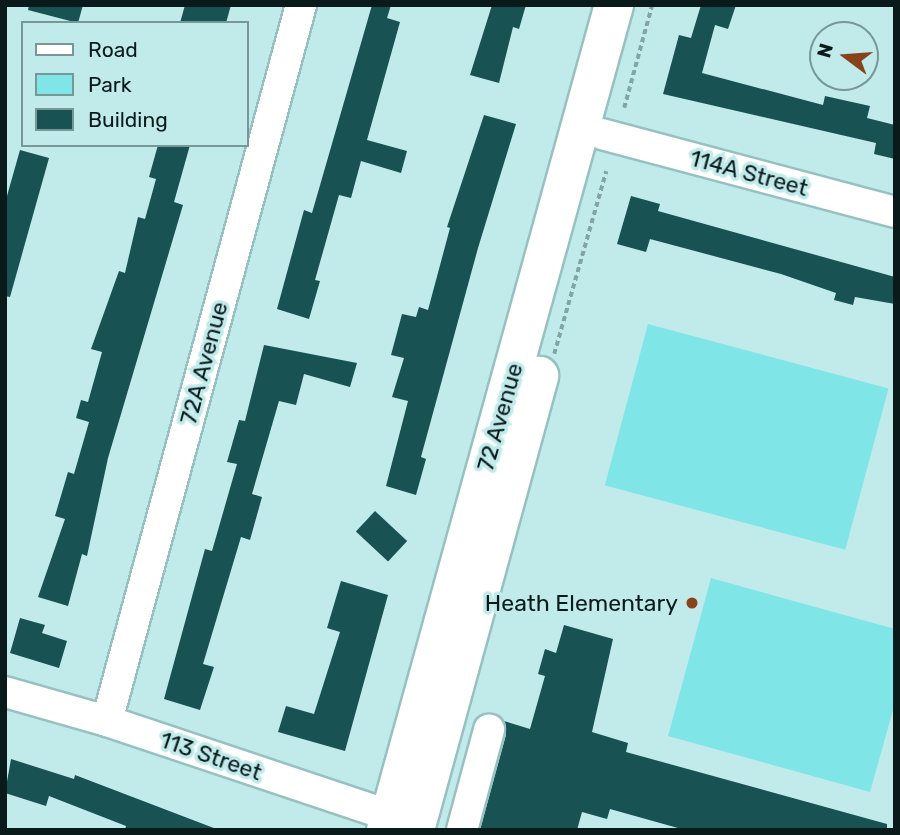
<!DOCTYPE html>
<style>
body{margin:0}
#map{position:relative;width:900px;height:835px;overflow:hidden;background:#c1eaeb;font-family:Rubik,sans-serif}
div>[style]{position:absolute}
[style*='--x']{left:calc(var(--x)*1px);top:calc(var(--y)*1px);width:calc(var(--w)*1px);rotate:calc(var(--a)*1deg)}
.green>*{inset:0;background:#80e5e7;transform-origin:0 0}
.building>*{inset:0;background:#185253;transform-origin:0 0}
.path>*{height:3.5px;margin-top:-1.75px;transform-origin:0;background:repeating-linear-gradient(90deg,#83a4a5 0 5px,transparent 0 8.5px)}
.roads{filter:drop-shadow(2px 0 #97c0c1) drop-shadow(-2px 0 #97c0c1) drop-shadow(0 2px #97c0c1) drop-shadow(0 -2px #97c0c1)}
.minor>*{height:30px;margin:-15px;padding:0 15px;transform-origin:15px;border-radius:15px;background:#fff}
.major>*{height:38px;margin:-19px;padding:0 19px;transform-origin:19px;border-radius:19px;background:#fff}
.dots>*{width:19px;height:19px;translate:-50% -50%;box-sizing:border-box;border:4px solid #c1eaeb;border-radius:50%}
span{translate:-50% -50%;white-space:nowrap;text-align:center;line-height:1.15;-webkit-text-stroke:7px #c1eaeb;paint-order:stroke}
.street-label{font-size:23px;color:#0a1a1a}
.poi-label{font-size:23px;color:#0a1a1a}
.right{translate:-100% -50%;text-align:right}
.frame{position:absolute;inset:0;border:7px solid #0a1a1a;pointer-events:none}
.legend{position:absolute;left:21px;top:21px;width:228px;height:126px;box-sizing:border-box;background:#c1eaeb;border:2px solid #789797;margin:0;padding:9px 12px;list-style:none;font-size:21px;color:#0a1a1a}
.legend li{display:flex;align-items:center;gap:14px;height:35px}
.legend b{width:35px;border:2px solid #789797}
.north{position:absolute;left:809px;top:21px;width:70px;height:70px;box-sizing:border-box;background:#c1eaeb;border:2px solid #789797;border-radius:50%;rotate:286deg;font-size:19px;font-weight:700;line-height:28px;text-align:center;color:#0a1a1a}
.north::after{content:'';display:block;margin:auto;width:24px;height:32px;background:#88431b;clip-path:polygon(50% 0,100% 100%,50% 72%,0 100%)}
</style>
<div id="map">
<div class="green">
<i style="left:648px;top:324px;width:249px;height:167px;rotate:15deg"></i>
<i style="clip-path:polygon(711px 578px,895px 629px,895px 703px,870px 792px,668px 736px)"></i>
</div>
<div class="building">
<i style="clip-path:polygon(29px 5px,83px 5px,78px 23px,28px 10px)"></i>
<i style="clip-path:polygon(185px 5px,231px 5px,226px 23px,180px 23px)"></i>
<i style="clip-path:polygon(372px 5px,391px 5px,387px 18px,400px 22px,367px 140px,407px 151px,401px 173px,361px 161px,351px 198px,339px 195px,315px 280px,320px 281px,309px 319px,277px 309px,304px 210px,312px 213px)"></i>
<i style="clip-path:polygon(492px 5px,526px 5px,519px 29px,513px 27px,499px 83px,470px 75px)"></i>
<i style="clip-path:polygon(701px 5px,736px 5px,728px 29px,715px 25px,702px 73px,823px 105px,825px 96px,870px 106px,867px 118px,895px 125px,895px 159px,874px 154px,876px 143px,663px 94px,679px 35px,691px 38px)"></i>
<i style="clip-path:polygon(484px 115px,516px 124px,478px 248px,421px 457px,426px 459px,416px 495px,386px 486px,408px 401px,392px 397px,404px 358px,391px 355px,402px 314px,416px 317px,419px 307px,428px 310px,450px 228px,447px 227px)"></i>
<i style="clip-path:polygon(158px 145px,190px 145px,174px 202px,183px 205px,108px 458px,87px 556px,82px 554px,68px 606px,38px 597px,65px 519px,55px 516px,68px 472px,74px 474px,89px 422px,76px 418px,81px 400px,88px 402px,102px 352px,91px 349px,119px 271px,125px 273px,138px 217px,145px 219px,156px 179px,149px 177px)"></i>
<i style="clip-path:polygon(20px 150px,49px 158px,10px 297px,5px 296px,5px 203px)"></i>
<i style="clip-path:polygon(631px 196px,660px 204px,658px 211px,895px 277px,895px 304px,855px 297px,853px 305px,834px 300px,836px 293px,781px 274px,650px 239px,646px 252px,617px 244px)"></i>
<i style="clip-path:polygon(264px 345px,357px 363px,350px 387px,304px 374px,296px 405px,279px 401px,252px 494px,262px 497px,250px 540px,241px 537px,203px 664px,214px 667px,200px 710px,164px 699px,205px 549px,212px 551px,237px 464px,227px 462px,239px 420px,245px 421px)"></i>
<i style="left:375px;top:511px;width:44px;height:28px;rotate:43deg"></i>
<i style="clip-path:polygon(341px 581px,388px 595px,345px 751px,278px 732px,286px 706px,314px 714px,340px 632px,327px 628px)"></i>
<i style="clip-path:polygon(20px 618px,45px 625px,42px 633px,67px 641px,59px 668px,10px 653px)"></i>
<i style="clip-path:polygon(564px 625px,613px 639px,592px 732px,628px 743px,626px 752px,887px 824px,887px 830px,685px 830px,610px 809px,607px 819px,582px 812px,577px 830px,480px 830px,506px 735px,504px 721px,530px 729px,545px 676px,538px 674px,545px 649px,556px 653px)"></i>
<i style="clip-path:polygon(11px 759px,74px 779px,75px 775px,219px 830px,125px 830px,126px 826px,49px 796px,46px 806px,5px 793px)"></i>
</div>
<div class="path">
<i style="--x:624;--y:108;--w:107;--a:-74.8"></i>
<i style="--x:554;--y:354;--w:190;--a:-74.1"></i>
</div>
<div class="roads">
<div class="minor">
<i style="--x:602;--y:134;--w:303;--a:14.9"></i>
<i style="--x:5;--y:692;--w:106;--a:15.9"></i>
<i style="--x:107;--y:721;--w:317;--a:18.5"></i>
<i style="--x:107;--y:721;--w:742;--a:-74.84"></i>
<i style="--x:462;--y:830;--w:104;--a:-74.9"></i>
</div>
<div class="major">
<i style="--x:386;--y:830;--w:856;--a:-74.55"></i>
<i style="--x:415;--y:830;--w:471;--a:-74.7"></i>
</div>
</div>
<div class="dots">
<i style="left:692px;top:603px;background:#88431b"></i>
</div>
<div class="street-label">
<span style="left:749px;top:173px;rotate:15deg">114A Street</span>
<span style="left:204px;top:363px;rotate:-75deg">72A Avenue</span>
<span style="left:500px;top:417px;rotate:-74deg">72 Avenue</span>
<span style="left:211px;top:756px;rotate:19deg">113 Street</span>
</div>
<div class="poi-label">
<span class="right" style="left:678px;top:603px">Heath Elementary</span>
</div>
<div class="frame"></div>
<ul class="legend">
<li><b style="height:9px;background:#fff"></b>Road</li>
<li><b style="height:19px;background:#80e5e7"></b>Park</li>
<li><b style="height:19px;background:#185253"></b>Building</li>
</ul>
<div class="north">N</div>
</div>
